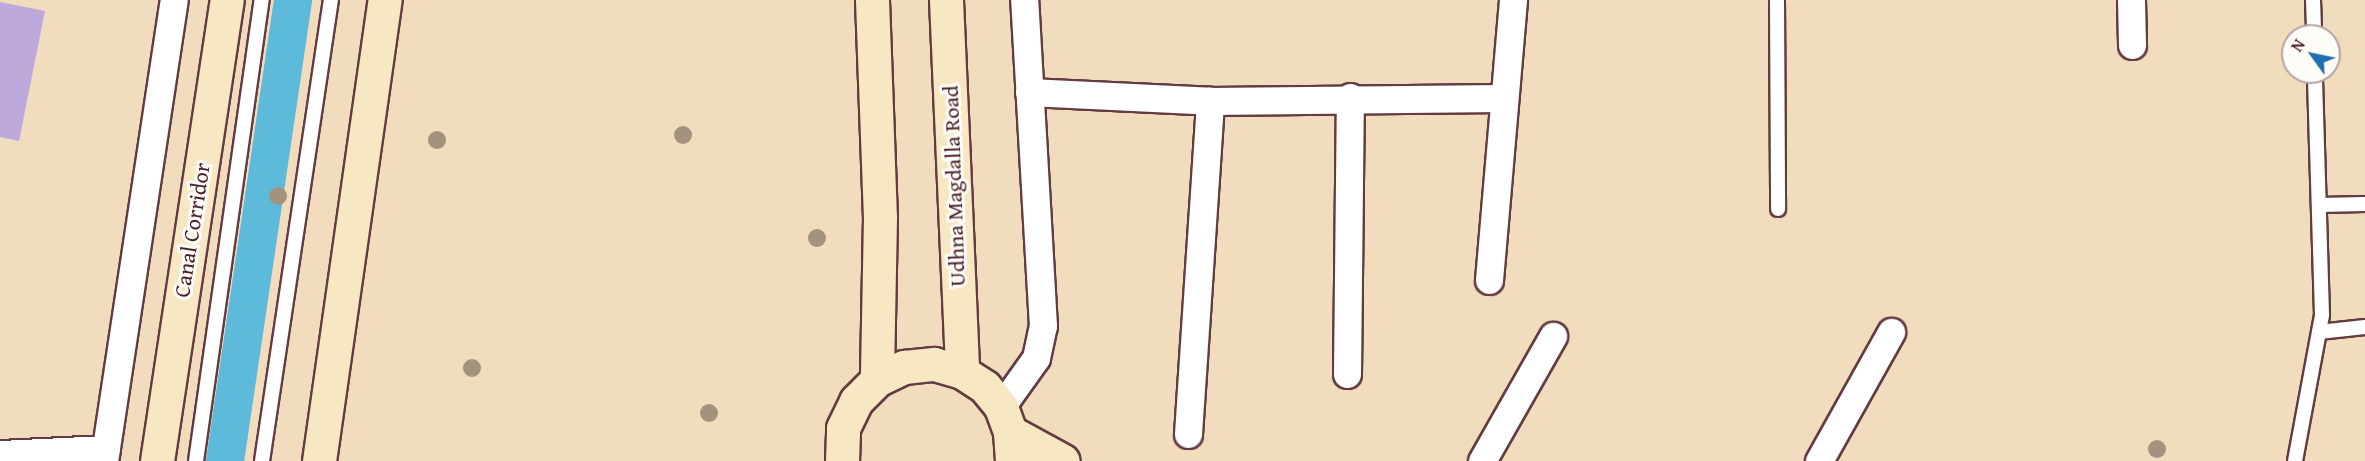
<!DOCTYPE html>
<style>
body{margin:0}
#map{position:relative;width:2365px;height:461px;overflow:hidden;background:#f2dcbe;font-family:"Gentium Book Plus",serif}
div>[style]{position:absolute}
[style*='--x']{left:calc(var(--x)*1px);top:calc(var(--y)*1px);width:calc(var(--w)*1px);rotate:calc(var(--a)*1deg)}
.canal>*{height:38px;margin:-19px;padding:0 19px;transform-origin:19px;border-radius:19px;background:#5dbadb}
.building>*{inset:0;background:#bca8db}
.roads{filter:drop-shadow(2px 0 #633b41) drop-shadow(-2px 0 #633b41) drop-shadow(0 2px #633b41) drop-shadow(0 -2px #633b41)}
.lane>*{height:14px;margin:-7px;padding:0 7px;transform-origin:7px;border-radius:7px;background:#fff}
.street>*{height:27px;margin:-13.5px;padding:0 13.5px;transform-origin:13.5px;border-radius:13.5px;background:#fff}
.secondary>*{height:33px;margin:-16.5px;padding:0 16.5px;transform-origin:16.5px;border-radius:16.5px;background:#f7e8c3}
.trees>*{width:18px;height:18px;margin:-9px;border-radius:50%;background:#a3927d}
span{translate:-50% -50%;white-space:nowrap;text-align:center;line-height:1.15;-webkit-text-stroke:6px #fdfcf7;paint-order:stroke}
.street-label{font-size:22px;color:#4a1f2b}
.north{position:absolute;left:2281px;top:24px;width:60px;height:60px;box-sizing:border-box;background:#fdfcf7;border:2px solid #b5a4a5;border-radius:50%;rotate:303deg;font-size:16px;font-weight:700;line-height:24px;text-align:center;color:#4a1f2b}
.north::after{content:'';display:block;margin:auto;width:21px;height:27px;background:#1f6fb2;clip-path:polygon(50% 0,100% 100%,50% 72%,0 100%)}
</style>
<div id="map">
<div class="canal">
<i style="--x:225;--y:461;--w:466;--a:-81.6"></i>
</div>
<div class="building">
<i style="clip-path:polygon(0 2px,45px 11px,19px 141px,0 137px)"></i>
</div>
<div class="roads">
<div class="lane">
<i style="--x:1777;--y:0;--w:209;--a:89.7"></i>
<i style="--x:2313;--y:0;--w:36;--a:88"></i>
<i style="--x:2319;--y:205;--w:46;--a:-1.2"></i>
<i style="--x:2319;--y:332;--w:46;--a:-6.2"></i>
<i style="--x:196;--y:461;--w:466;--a:-81.9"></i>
<i style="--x:262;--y:461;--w:466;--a:-81.5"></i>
<i style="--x:2295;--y:461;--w:148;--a:-79.5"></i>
<i style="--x:2322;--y:315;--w:243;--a:-91.7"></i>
</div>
<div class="street">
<i style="--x:2131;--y:0;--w:45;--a:88.7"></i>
<i style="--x:1029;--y:92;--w:181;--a:2.8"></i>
<i style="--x:1210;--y:101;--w:293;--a:-0.6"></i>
<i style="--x:1489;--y:280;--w:281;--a:-85.1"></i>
<i style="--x:1347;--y:374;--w:277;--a:-89.4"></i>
<i style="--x:1001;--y:407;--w:60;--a:-54.5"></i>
<i style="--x:1036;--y:358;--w:33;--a:-78"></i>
<i style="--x:1043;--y:326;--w:327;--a:-93.3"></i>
<i style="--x:1188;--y:434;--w:334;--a:-86.2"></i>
<i style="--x:0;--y:454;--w:106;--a:-2.7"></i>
<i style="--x:104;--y:461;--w:466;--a:-81.4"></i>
<i style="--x:1482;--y:461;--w:144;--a:-60.4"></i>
<i style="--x:1819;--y:461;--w:148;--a:-60.8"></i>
</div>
<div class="secondary">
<i style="--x:872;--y:0;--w:217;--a:87.9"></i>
<i style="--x:880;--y:217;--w:163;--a:91.1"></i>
<i style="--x:946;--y:0;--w:372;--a:87.5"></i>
<i style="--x:1010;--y:432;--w:60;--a:28.7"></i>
<i style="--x:157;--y:461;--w:466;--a:-81.4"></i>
<i style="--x:319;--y:461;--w:466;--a:-81.9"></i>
<i style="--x:842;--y:461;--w:33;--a:-88"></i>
<i style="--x:843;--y:428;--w:30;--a:-64"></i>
<i style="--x:856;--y:401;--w:30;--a:-45"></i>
<i style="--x:877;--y:380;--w:30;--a:-26"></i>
<i style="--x:904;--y:367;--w:30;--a:-6"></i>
<i style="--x:934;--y:364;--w:29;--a:16"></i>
<i style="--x:962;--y:372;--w:27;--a:33"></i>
<i style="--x:985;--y:387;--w:26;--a:51"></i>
<i style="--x:1001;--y:407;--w:27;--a:70"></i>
<i style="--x:1010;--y:432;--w:29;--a:86"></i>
</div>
</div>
<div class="trees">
<i style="left:683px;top:135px"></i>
<i style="left:437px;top:140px"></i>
<i style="left:278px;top:196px"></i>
<i style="left:817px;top:238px"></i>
<i style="left:472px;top:368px"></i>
<i style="left:709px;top:413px"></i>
<i style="left:2157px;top:449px"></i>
</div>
<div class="street-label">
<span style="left:954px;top:186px;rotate:-92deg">Udhna Magdalla Road</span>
<span style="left:192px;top:230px;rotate:-81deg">Canal Corridor</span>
</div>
<div class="north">N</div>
</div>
